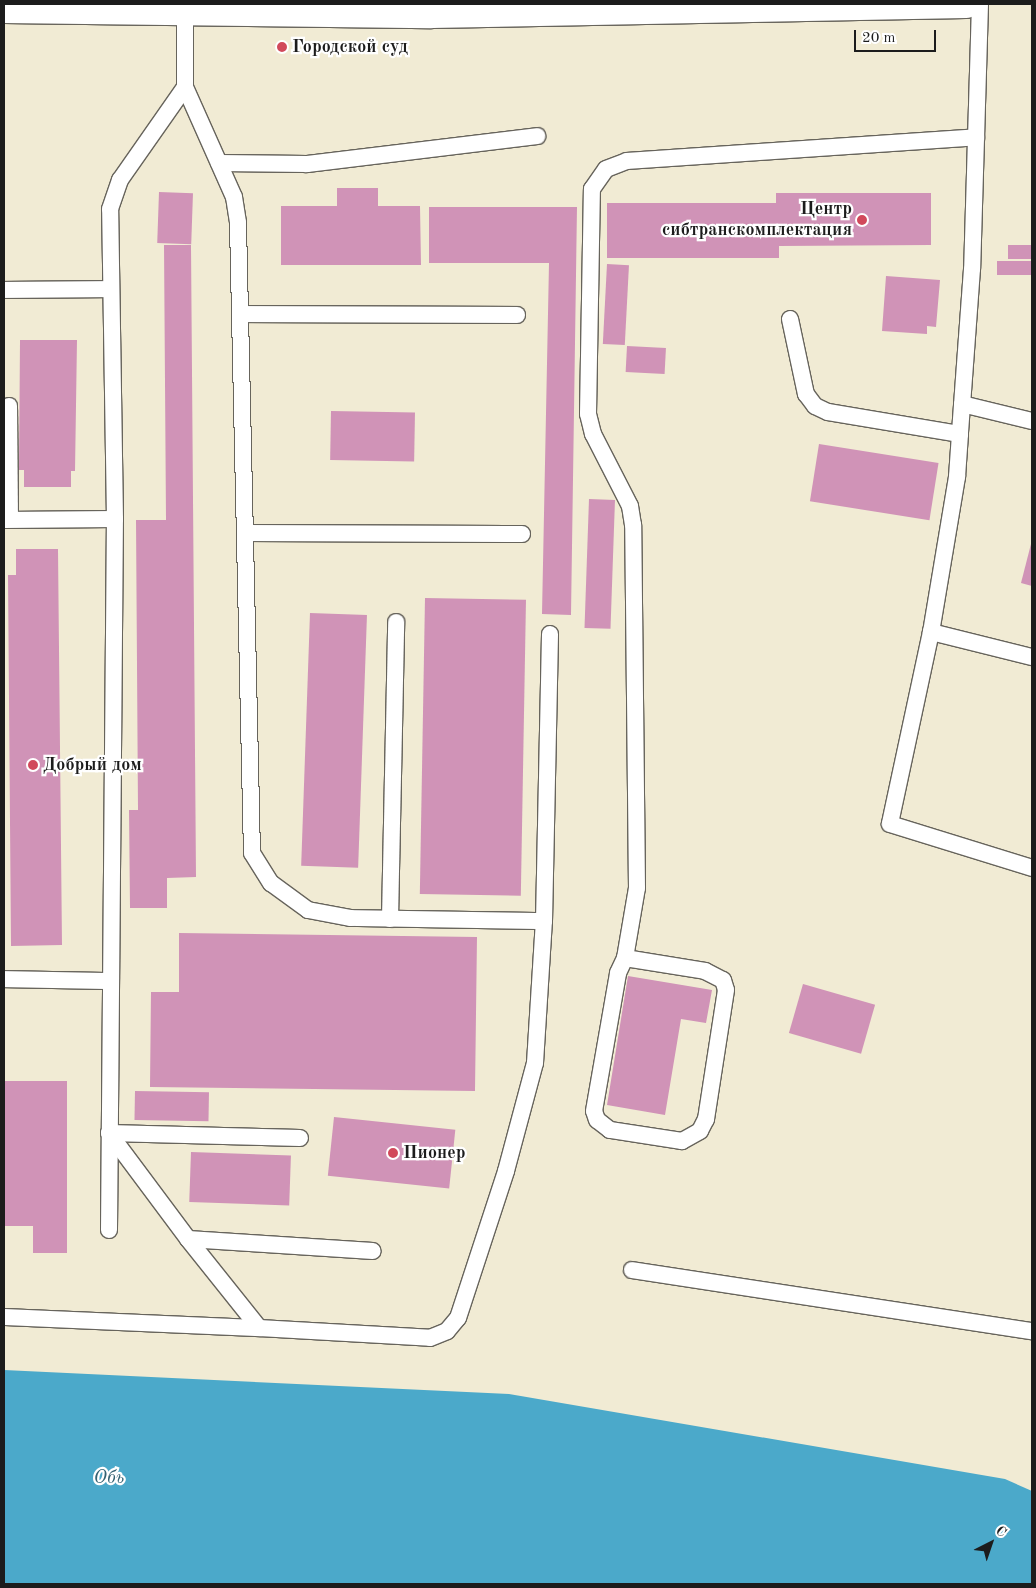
<!DOCTYPE html>
<meta charset="utf-8">
<style>
body{margin:0}
#map{position:relative;width:1036px;height:1588px;overflow:hidden;background:#f1ebd4;font-family:"Old Standard TT",serif}
div>[style]{position:absolute}
[style*='--x']{left:calc(var(--x)*1px);top:calc(var(--y)*1px);width:calc(var(--w)*1px);rotate:calc(var(--a)*1deg)}
.water>*{inset:0;background:#4ba9ca}
.building>*{inset:0;background:#d093b7;transform-origin:0 0}
.roads{filter:drop-shadow(1px 0 #67645c) drop-shadow(-1px 0 #67645c) drop-shadow(0 1px #67645c) drop-shadow(0 -1px #67645c)}
.lane>*{height:16px;margin:-8px;padding:0 8px;transform-origin:8px;border-radius:8px;background:#fff}
.secondary>*{height:28px;margin:-14px;padding:0 14px;transform-origin:14px;border-radius:14px;background:#fff}
.dots>*{width:14px;height:14px;translate:-50% -50%;box-sizing:border-box;border:2px solid #fff;border-radius:50%}
span{translate:-50% -50%;white-space:nowrap;text-align:center;line-height:1.15;-webkit-text-stroke:4.5px #fff;paint-order:stroke}
.poi-label{font-size:18px;color:#1c1c1c;font-weight:700}
.left{translate:0 -50%;text-align:left}
.right{translate:-100% -50%;text-align:right}
.water-label{font-size:19px;color:#346273;font-style:italic}
.frame{position:absolute;inset:0;border:5px solid #1c1c1c;pointer-events:none}
.north{position:absolute;left:966px;top:1518px;width:50px;height:50px;-webkit-text-stroke:4px #fff;paint-order:stroke;rotate:41deg;font-size:14px;font-weight:700;line-height:20px;text-align:center;color:#1c1c1c}
.north::after{content:'';display:block;margin:auto;width:18px;height:22px;background:#1c1c1c;clip-path:polygon(50% 0,100% 100%,50% 72%,0 100%)}
.scale{position:absolute;left:854px;top:30px;width:82px;height:22px;box-sizing:border-box;border:2px solid #1c1c1c;border-top:0;padding-left:6px;font-size:15px;line-height:18px;white-space:nowrap;color:#1c1c1c;-webkit-text-stroke:4px #fff;paint-order:stroke}
</style>
<div id="map">
<div class="water">
<i style="clip-path:polygon(4px 1370px,509px 1394px,1005px 1479px,1032px 1491px,1032px 1584px,4px 1584px)"></i>
</div>
<div class="building">
<i style="clip-path:polygon(337px 188px,378px 188px,378px 206px,420px 206px,421px 265px,281px 265px,281px 206px,337px 206px)"></i>
<i style="left:159px;top:192px;width:34px;height:51px;rotate:2deg"></i>
<i style="clip-path:polygon(776px 193px,931px 193px,931px 245px,779px 246px,779px 258px,607px 258px,607px 203px,776px 203px)"></i>
<i style="clip-path:polygon(429px 207px,577px 207px,571px 615px,542px 614px,549px 263px,429px 263px)"></i>
<i style="clip-path:polygon(164px 245px,191px 245px,196px 877px,167px 878px,167px 908px,130px 908px,129px 810px,138px 810px,136px 520px,166px 520px)"></i>
<i style="left:1032px;top:245px;width:14px;height:24px;rotate:90deg"></i>
<i style="left:1032px;top:261px;width:14px;height:35px;rotate:90deg"></i>
<i style="left:607px;top:264px;width:22px;height:80px;rotate:3deg"></i>
<i style="clip-path:polygon(886px 276px,940px 280px,936px 327px,927px 326px,927px 334px,882px 331px)"></i>
<i style="clip-path:polygon(20px 340px,77px 340px,75px 471px,71px 471px,71px 487px,24px 487px,24px 470px,19px 470px)"></i>
<i style="left:627px;top:346px;width:39px;height:26px;rotate:3deg"></i>
<i style="left:331px;top:411px;width:84px;height:49px;rotate:1deg"></i>
<i style="left:819px;top:444px;width:121px;height:58px;rotate:9deg"></i>
<i style="left:589px;top:499px;width:26px;height:129px;rotate:2deg"></i>
<i style="clip-path:polygon(1032px 540px,1032px 586px,1021px 583px)"></i>
<i style="clip-path:polygon(16px 549px,58px 549px,62px 945px,11px 946px,8px 575px,16px 575px)"></i>
<i style="left:425px;top:598px;width:101px;height:296px;rotate:1deg"></i>
<i style="left:310px;top:613px;width:57px;height:253px;rotate:2deg"></i>
<i style="clip-path:polygon(179px 933px,477px 937px,475px 1091px,150px 1087px,151px 992px,179px 992px)"></i>
<i style="clip-path:polygon(628px 976px,712px 990px,706px 1023px,681px 1019px,665px 1115px,607px 1105px)"></i>
<i style="left:803px;top:984px;width:75px;height:51px;rotate:16deg"></i>
<i style="clip-path:polygon(4px 1081px,67px 1081px,67px 1253px,33px 1253px,33px 1226px,4px 1226px)"></i>
<i style="left:135px;top:1091px;width:74px;height:29px;rotate:1deg"></i>
<i style="left:334px;top:1117px;width:122px;height:59px;rotate:6deg"></i>
<i style="left:191px;top:1152px;width:100px;height:50px;rotate:2deg"></i>
</div>
<div class="roads">
<div class="lane">
<i style="--x:980;--y:4;--w:265;--a:91.7"></i>
<i style="--x:972;--y:269;--w:165;--a:94.2"></i>
<i style="--x:960;--y:434;--w:43;--a:94"></i>
<i style="--x:957;--y:477;--w:157;--a:99.5"></i>
<i style="--x:931;--y:632;--w:104;--a:13.9"></i>
<i style="--x:185;--y:87;--w:120;--a:66"></i>
<i style="--x:234;--y:197;--w:26;--a:81"></i>
<i style="--x:238;--y:223;--w:630;--a:88.73"></i>
<i style="--x:252;--y:853;--w:36;--a:58"></i>
<i style="--x:271;--y:883;--w:46;--a:36.1"></i>
<i style="--x:308;--y:910;--w:44;--a:10.5"></i>
<i style="--x:351;--y:918;--w:193;--a:0.9"></i>
<i style="--x:219;--y:163;--w:88;--a:0.7"></i>
<i style="--x:307;--y:164;--w:232;--a:-6.9"></i>
<i style="--x:4;--y:290;--w:107;--a:-0.5"></i>
<i style="--x:240;--y:314;--w:277;--a:0.2"></i>
<i style="--x:790;--y:319;--w:77;--a:78"></i>
<i style="--x:806;--y:394;--w:15;--a:53"></i>
<i style="--x:815;--y:406;--w:14;--a:25"></i>
<i style="--x:828;--y:412;--w:134;--a:9.5"></i>
<i style="--x:962;--y:404;--w:72;--a:13.7"></i>
<i style="--x:9;--y:406;--w:113;--a:89.5"></i>
<i style="--x:4;--y:520;--w:111;--a:-0.5"></i>
<i style="--x:245;--y:533;--w:277;--a:0.2"></i>
<i style="--x:931;--y:632;--w:196;--a:102.1"></i>
<i style="--x:890;--y:824;--w:149;--a:17.2"></i>
<i style="--x:390;--y:919;--w:297;--a:-88.8"></i>
<i style="--x:625;--y:958;--w:81;--a:9.2"></i>
<i style="--x:705;--y:971;--w:20;--a:27"></i>
<i style="--x:723;--y:980;--w:10;--a:73"></i>
<i style="--x:726;--y:990;--w:131;--a:98.8"></i>
<i style="--x:706;--y:1119;--w:13;--a:117"></i>
<i style="--x:700;--y:1131;--w:21;--a:151"></i>
<i style="--x:682;--y:1141;--w:73;--a:-171.3"></i>
<i style="--x:610;--y:1130;--w:16;--a:-142"></i>
<i style="--x:597;--y:1120;--w:9;--a:-108"></i>
<i style="--x:594;--y:1111;--w:140;--a:-80.1"></i>
<i style="--x:618;--y:973;--w:17;--a:-65"></i>
<i style="--x:625;--y:958;--w:71;--a:-80.3"></i>
<i style="--x:637;--y:888;--w:363;--a:-90.6"></i>
<i style="--x:633;--y:525;--w:19;--a:-99"></i>
<i style="--x:630;--y:506;--w:81;--a:-117.2"></i>
<i style="--x:593;--y:434;--w:21;--a:-104"></i>
<i style="--x:588;--y:414;--w:225;--a:-89"></i>
<i style="--x:592;--y:189;--w:24;--a:-55"></i>
<i style="--x:606;--y:169;--w:22;--a:-21"></i>
<i style="--x:627;--y:161;--w:350;--a:-3.9"></i>
<i style="--x:4;--y:979;--w:107;--a:1.1"></i>
<i style="--x:109;--y:1133;--w:132;--a:53.3"></i>
<i style="--x:188;--y:1239;--w:185;--a:3.7"></i>
<i style="--x:109;--y:1133;--w:191;--a:1.5"></i>
<i style="--x:109;--y:1230;--w:711;--a:-89.52"></i>
<i style="--x:115;--y:519;--w:310;--a:-90.9"></i>
<i style="--x:110;--y:209;--w:31;--a:-71"></i>
<i style="--x:120;--y:180;--w:113;--a:-55"></i>
<i style="--x:185;--y:87;--w:83;--a:-90"></i>
<i style="--x:188;--y:1239;--w:114;--a:51.4"></i>
<i style="--x:259;--y:1328;--w:171;--a:3.3"></i>
<i style="--x:430;--y:1338;--w:18;--a:-22"></i>
<i style="--x:447;--y:1331;--w:17;--a:-50"></i>
<i style="--x:458;--y:1318;--w:155;--a:-71.9"></i>
<i style="--x:506;--y:1171;--w:112;--a:-75"></i>
<i style="--x:535;--y:1063;--w:142;--a:-86.4"></i>
<i style="--x:544;--y:921;--w:287;--a:-88.8"></i>
<i style="--x:632;--y:1270;--w:405;--a:8.7"></i>
<i style="--x:4;--y:1317;--w:255;--a:2.5"></i>
</div>
<div class="secondary">
<i style="--x:4;--y:9;--w:427;--a:0.7"></i>
<i style="--x:431;--y:14;--w:535;--a:-1.07"></i>
</div>
</div>
<div class="dots">
<i style="left:282px;top:47px;background:#d1495b"></i>
<i style="left:862px;top:220px;background:#d1495b"></i>
<i style="left:33px;top:765px;background:#d1495b"></i>
<i style="left:393px;top:1153px;background:#d1495b"></i>
</div>
<div class="poi-label">
<span class="left" style="left:292px;top:47px">Городской суд</span>
<span class="right" style="left:852px;top:220px">Центр<br>сибтранскомплектация</span>
<span class="left" style="left:43px;top:765px">Добрый дом</span>
<span class="left" style="left:403px;top:1153px">Пионер</span>
</div>
<div class="water-label">
<span style="left:109px;top:1479px">Обь</span>
</div>
<div class="frame"></div>
<div class="north">С</div>
<div class="scale">20 m</div>
</div>
